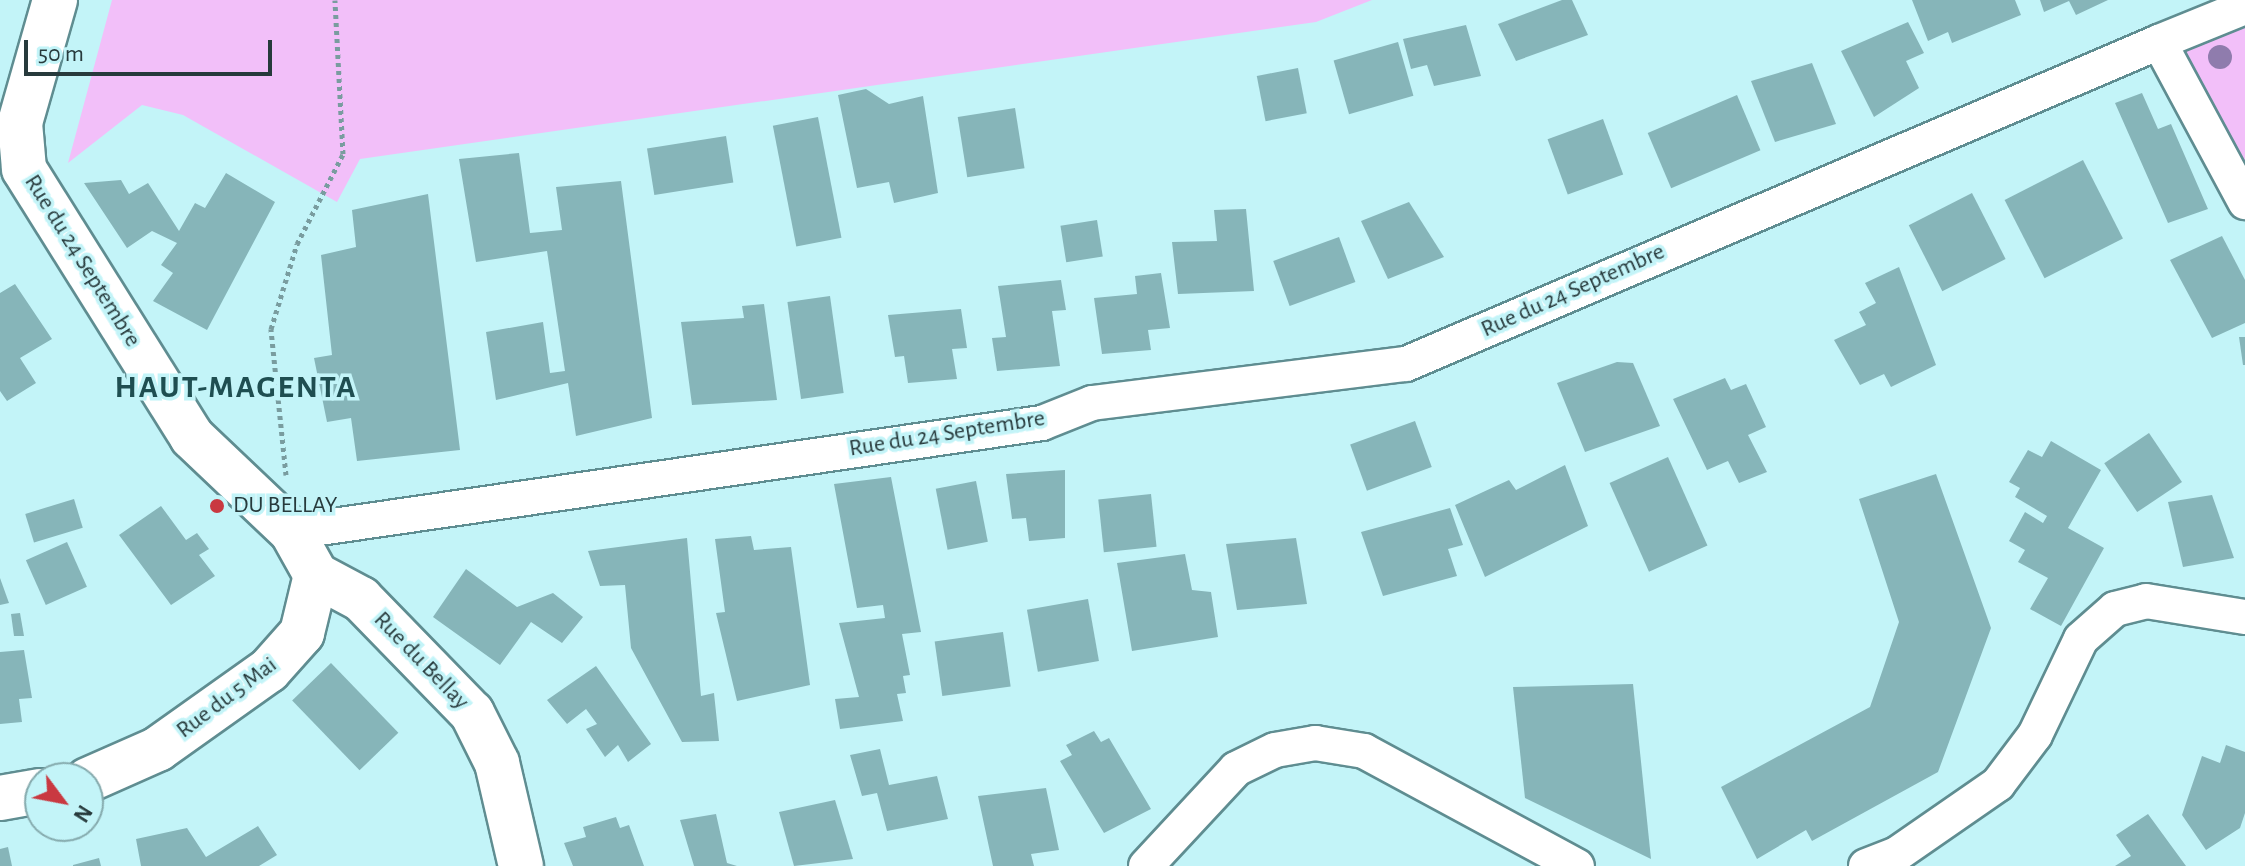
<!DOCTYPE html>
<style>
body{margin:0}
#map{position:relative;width:2245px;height:866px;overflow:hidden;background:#c3f4f8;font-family:"Alegreya Sans",sans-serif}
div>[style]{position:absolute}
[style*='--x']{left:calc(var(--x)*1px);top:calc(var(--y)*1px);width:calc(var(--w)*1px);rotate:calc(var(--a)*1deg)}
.green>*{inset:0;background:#f2bff9}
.building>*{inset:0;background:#86b5b9;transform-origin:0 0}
.path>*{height:5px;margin-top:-2.5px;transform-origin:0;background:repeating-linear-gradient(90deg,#799c9f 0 4px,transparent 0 8px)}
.roads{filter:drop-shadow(2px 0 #5f8d91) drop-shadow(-2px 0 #5f8d91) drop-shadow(0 2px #5f8d91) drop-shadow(0 -2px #5f8d91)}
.street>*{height:34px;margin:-17px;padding:0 17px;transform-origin:17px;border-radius:17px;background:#fff}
.secondary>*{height:44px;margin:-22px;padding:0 22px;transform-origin:22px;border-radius:22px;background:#fff}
.trees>*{width:24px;height:24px;margin:-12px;border-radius:50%;background:#8f7cad}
.dots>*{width:22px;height:22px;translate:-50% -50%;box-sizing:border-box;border:4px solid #c3f4f8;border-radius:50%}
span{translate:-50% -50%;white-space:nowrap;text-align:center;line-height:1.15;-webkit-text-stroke:7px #c3f4f8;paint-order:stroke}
.street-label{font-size:24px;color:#273a3c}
.poi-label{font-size:24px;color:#273a3c}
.left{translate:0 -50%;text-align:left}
.district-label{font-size:32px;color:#1f4e51;font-weight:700;letter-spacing:2px}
.north{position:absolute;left:24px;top:762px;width:80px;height:80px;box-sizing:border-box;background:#c3f4f8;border:2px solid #85aaad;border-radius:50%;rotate:122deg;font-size:22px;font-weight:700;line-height:32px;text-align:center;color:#273a3c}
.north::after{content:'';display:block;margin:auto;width:28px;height:36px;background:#c93941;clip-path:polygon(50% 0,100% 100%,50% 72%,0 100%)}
.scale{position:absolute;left:24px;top:40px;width:248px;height:36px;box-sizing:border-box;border:4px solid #273a3c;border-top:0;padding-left:10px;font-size:24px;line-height:28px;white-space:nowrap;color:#273a3c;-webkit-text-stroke:6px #c3f4f8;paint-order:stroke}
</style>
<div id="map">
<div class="green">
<i style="clip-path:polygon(112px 0,1372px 0,1316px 22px,360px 159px,337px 202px,183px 115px,142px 105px,68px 163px)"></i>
<i style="clip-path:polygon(2245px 7px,2245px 202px,2159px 42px)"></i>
</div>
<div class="building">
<i style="clip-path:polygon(1562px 0,1572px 0,1588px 35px,1516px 61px,1498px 24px)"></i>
<i style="clip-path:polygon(1912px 0,2015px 0,2021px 15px,1952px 43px,1948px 32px,1928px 41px)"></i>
<i style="clip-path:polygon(2040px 0,2108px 0,2076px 15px,2069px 1px,2044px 12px)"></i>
<i style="clip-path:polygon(1908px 22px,1924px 53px,1906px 61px,1919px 88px,1874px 117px,1841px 51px)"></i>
<i style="clip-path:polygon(1466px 25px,1481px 76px,1434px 86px,1427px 65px,1411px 69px,1403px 39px)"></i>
<i style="left:1398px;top:42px;width:56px;height:67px;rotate:74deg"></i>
<i style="clip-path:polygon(1812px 63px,1836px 124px,1775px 142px,1751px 81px)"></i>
<i style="left:1298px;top:68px;width:46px;height:42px;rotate:79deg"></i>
<i style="clip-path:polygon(866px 89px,889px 104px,923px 96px,938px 193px,894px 203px,889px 182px,857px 188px,838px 95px)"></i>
<i style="clip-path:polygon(2142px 93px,2158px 129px,2171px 124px,2208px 209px,2168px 223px,2115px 103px)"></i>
<i style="left:1737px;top:95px;width:60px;height:97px;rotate:67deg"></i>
<i style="left:1015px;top:108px;width:61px;height:58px;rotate:81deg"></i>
<i style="left:818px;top:117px;width:123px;height:46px;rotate:79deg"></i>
<i style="left:1603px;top:119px;width:59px;height:59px;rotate:70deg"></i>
<i style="left:726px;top:136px;width:47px;height:80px;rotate:81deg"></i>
<i style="clip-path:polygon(519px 153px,530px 233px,562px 230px,556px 187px,621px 181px,652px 418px,576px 436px,568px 383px,496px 400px,486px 332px,543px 322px,550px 373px,565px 371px,547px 251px,476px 262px,459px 159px)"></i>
<i style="left:2083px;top:160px;width:88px;height:88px;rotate:63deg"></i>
<i style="clip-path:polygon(226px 173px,275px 202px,207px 330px,153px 301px,173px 273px,161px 265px,177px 243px,152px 231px,127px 248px,84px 183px,121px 180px,129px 194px,148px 183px,179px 231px,195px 203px,205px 208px)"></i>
<i style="left:1972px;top:193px;width:74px;height:71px;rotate:63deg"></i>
<i style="clip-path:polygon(428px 194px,460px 450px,357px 461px,351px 418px,327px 422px,314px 358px,332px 355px,321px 255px,356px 247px,352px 210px)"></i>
<i style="clip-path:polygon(1409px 202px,1444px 257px,1388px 279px,1361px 221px)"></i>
<i style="clip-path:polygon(1246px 209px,1254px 291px,1178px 294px,1172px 242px,1217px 241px,1214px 210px)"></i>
<i style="left:1097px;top:220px;width:37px;height:37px;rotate:81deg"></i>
<i style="clip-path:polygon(2222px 236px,2245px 280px,2245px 323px,2212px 338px,2170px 260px)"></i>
<i style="left:1339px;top:237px;width:48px;height:70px;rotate:70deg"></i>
<i style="clip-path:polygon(1899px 267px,1936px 365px,1891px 387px,1884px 374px,1860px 385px,1834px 340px,1866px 325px,1859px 312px,1876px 303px,1865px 283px)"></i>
<i style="clip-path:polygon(1161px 273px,1170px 328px,1148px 330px,1151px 350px,1102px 354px,1094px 298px,1137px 294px,1135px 276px)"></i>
<i style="clip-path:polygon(1061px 280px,1066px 310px,1052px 311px,1060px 366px,997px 371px,992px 338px,1006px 337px,998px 286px)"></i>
<i style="clip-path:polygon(15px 284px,52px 339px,20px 358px,36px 383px,7px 401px,0 391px,0 293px)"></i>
<i style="left:830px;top:296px;width:98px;height:43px;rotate:82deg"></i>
<i style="clip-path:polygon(764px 304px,777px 400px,692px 405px,681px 322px,744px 318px,742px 306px)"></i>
<i style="clip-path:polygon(961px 309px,967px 348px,952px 349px,957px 379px,908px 383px,904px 356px,895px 357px,888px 315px)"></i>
<i style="clip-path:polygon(2239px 337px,2245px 337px,2245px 365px,2243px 365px)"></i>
<i style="clip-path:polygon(1617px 362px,1633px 363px,1660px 426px,1585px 452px,1557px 383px)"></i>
<i style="clip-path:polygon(1725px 378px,1731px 390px,1746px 384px,1766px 427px,1748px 435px,1767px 472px,1739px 483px,1728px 461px,1707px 470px,1673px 399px)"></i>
<i style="left:1415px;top:421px;width:49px;height:69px;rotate:70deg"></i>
<i style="left:2149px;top:433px;width:59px;height:54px;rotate:56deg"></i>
<i style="clip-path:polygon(2051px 441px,2101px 470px,2068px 528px,2104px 548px,2061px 626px,2030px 609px,2048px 578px,2018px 562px,2025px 550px,2009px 541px,2025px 512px,2043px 523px,2047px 516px,2015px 497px,2020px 488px,2009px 482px,2028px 450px,2042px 457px)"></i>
<i style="left:1668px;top:457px;width:97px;height:64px;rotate:66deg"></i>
<i style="clip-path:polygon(1565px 465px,1588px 526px,1485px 577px,1455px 505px,1509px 480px,1516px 490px)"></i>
<i style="clip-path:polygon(1065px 470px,1065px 538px,1029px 541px,1026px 518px,1012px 519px,1006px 474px)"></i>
<i style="clip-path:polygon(1936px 474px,1991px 628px,1938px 772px,1812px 841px,1806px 830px,1757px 859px,1721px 787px,1870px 707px,1899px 622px,1859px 499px)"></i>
<i style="clip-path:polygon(891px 477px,921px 632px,902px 634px,910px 675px,903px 676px,906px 693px,897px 694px,903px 721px,840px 729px,835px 699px,859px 697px,839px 623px,885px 618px,883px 605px,857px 608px,834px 484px)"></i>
<i style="left:976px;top:481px;width:62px;height:41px;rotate:79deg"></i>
<i style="left:1151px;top:494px;width:53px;height:53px;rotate:84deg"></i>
<i style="clip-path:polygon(2212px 495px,2234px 558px,2183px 567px,2168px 502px)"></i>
<i style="left:74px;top:499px;width:30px;height:51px;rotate:73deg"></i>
<i style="clip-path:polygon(161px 506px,186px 540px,197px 533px,209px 549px,199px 555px,215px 576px,171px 605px,119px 535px)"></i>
<i style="clip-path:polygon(1450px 508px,1463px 545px,1448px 549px,1457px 576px,1383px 596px,1361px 532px)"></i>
<i style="clip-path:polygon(751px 536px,754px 550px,791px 547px,810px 685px,737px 701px,716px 613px,725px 612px,715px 539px)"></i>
<i style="clip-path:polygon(687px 538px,701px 696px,714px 693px,719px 741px,682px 742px,631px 648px,625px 585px,600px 586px,588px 551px)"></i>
<i style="clip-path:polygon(1296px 538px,1307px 604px,1237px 610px,1226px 544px)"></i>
<i style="left:67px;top:542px;width:49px;height:45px;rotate:66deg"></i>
<i style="clip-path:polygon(1185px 554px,1192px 590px,1211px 592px,1218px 637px,1132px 651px,1117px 563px)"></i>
<i style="clip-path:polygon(466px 569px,517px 607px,553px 593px,583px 617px,562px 643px,531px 622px,500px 665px,433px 617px)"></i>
<i style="clip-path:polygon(0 578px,9px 603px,0 605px)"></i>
<i style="left:1088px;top:599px;width:63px;height:62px;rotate:80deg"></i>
<i style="clip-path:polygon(20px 613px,24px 636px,14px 636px,11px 614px)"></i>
<i style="left:1003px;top:632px;width:55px;height:69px;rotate:82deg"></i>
<i style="clip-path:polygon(24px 650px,32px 698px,19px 699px,22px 722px,0 724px,0 652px)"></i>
<i style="left:331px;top:663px;width:97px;height:54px;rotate:46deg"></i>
<i style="clip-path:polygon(596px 666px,651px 744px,628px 762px,618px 745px,605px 757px,586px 729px,597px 724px,586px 709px,567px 724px,547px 700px)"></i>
<i style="clip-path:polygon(1633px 684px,1651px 859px,1525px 798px,1513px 687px)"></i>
<i style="clip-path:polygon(1094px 731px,1101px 742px,1109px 738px,1151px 809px,1104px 833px,1060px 761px,1072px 755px,1066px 745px)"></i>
<i style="clip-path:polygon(2226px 745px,2245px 752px,2245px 813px,2240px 828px,2206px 850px,2182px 815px,2202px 756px,2220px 763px)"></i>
<i style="clip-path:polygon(880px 749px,889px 785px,937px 776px,948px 819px,887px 831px,877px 793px,862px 796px,850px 755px)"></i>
<i style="clip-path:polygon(1046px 788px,1059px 850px,1031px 854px,1034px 866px,993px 866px,978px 796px)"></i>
<i style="clip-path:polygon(835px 800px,853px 859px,794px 866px,779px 812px)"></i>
<i style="clip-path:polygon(716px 814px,727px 863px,737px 866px,694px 866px,680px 820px)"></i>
<i style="clip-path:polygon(2148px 814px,2186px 866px,2115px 866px,2131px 856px,2116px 835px)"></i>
<i style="clip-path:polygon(616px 817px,620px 828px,629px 825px,644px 866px,573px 866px,564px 843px,586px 837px,583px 827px)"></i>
<i style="clip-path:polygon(258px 826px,277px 855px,259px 866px,141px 866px,136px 839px,187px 828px,206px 857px)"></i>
<i style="clip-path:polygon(8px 847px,12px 866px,0 866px,0 849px)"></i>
<i style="clip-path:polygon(99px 858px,101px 866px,73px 866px,73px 865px)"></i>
</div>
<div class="path">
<i style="--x:286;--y:475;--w:147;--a:-95.9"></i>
<i style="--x:271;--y:329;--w:89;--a:-73"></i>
<i style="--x:297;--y:244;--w:101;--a:-62.9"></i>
<i style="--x:343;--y:154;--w:154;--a:-93"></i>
</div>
<div class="roads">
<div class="street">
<i style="--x:2245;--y:7;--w:93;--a:157.9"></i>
<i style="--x:2159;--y:42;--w:182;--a:61.7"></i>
<i style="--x:292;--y:532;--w:758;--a:-8.27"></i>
<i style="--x:1042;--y:423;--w:54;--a:-21.8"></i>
<i style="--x:1092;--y:403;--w:316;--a:-7.1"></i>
<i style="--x:1406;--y:364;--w:819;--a:-23.15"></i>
<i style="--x:1146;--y:866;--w:132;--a:-47.1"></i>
<i style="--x:1236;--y:769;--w:43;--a:-26"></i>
<i style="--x:1275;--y:750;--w:41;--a:-9.9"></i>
<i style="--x:1315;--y:743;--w:50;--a:9.3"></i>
<i style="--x:1364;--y:751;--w:242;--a:28.4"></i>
<i style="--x:1866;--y:866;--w:33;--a:-21"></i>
<i style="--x:1897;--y:854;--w:123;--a:-34.7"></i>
<i style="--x:1998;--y:784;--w:61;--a:-52.9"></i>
<i style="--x:2035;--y:735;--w:106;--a:-64.4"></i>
<i style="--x:2081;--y:639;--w:45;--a:-41.4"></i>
<i style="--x:2115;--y:609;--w:32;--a:-14"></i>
<i style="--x:2146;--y:601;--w:100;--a:9.2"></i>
</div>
<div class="secondary">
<i style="--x:55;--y:0;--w:128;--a:105.9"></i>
<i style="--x:20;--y:123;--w:46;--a:85"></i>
<i style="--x:24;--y:169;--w:316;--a:57.9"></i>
<i style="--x:192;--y:437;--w:138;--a:43.5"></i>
<i style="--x:292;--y:532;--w:49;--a:60.8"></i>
<i style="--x:316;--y:575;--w:60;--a:103.6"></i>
<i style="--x:302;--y:633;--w:50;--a:131.7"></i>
<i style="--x:269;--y:670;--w:136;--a:144.6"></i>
<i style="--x:158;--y:749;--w:77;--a:156.1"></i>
<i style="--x:316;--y:575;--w:51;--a:28.1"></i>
<i style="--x:361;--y:599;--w:159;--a:45.8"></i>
<i style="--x:472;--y:713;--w:56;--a:63.4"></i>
<i style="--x:497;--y:763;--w:106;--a:76.9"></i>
<i style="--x:0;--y:798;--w:41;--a:-9.9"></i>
</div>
</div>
<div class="trees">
<i style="left:2220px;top:57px"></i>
</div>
<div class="dots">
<i style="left:217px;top:506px;background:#c93941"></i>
</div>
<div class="street-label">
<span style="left:82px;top:261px;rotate:58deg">Rue du 24 Septembre</span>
<span style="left:1573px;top:291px;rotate:-24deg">Rue du 24 Septembre</span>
<span style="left:947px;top:434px;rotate:-9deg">Rue du 24 Septembre</span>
<span style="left:421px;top:661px;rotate:46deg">Rue du Bellay</span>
<span style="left:227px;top:698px;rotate:-37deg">Rue du 5 Mai</span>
</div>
<div class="poi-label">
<span class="left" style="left:233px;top:506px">DU BELLAY</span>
</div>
<div class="district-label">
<span style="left:236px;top:387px">HAUT-MAGENTA</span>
</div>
<div class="north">N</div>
<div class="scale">50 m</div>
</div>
